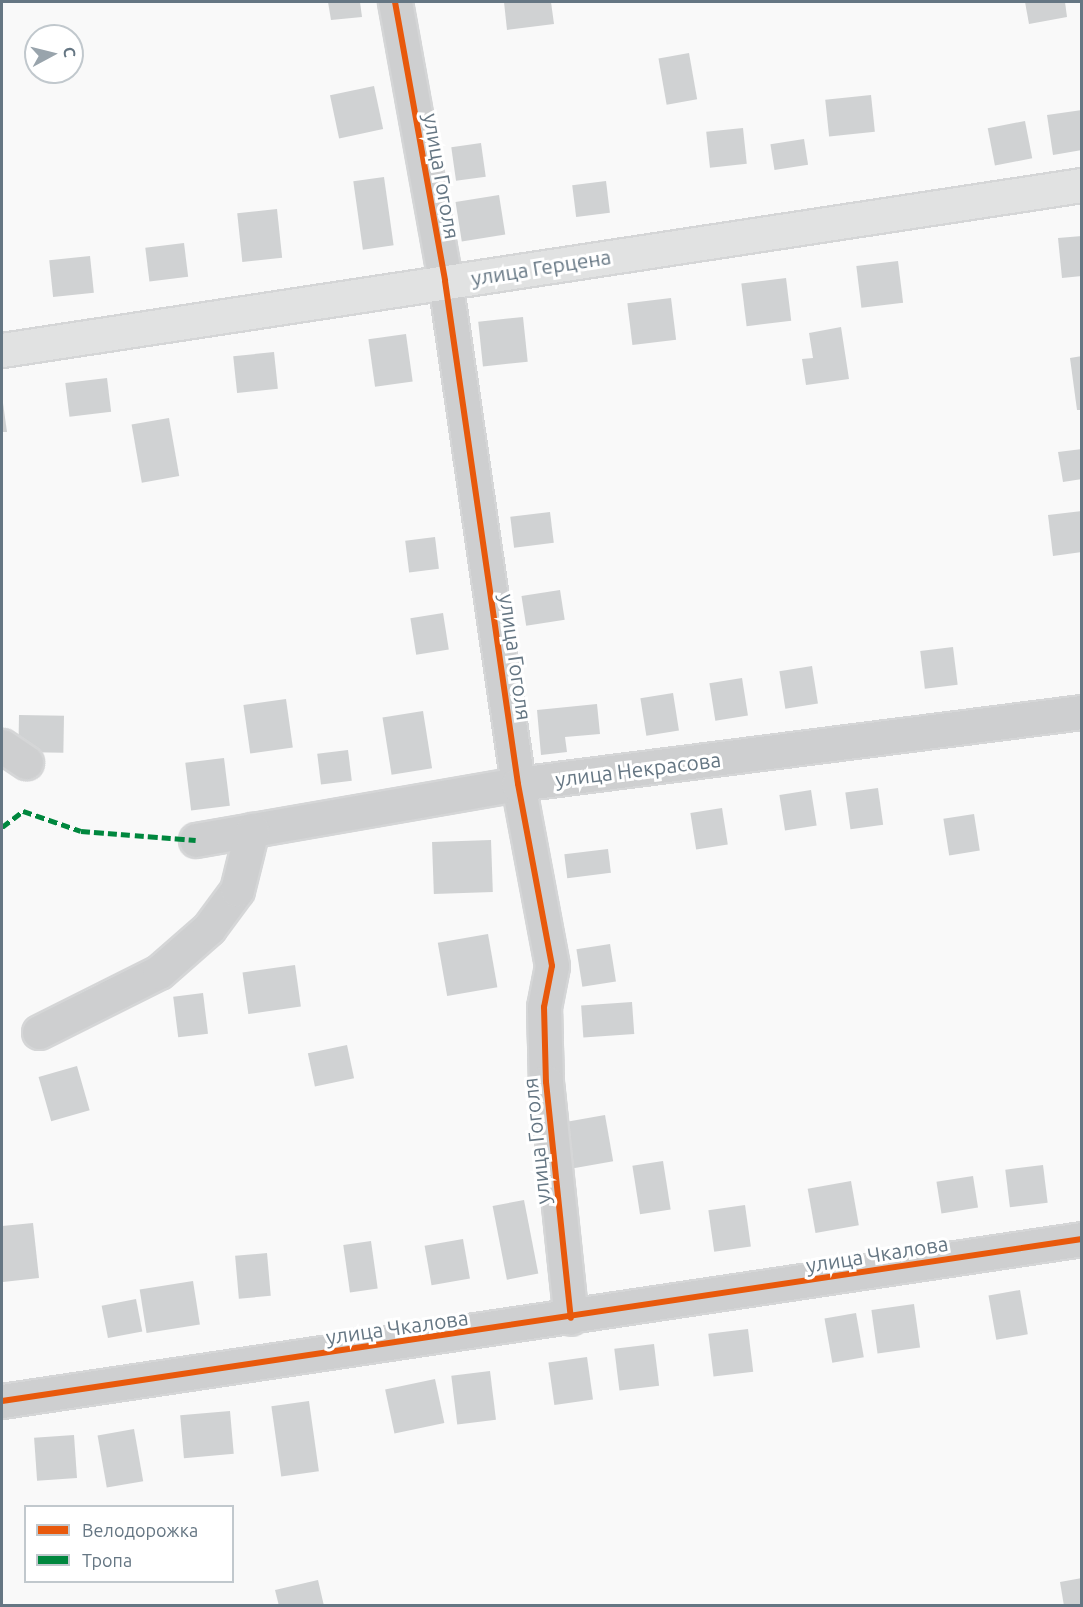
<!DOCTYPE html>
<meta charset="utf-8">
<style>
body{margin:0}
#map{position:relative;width:1083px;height:1607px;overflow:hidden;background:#f9f9f9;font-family:Ubuntu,sans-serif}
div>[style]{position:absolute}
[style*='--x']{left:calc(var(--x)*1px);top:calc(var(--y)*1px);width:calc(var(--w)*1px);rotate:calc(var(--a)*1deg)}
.building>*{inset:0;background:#d0d2d3;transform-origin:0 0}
.roads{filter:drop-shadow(2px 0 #d5d6d7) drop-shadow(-2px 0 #d5d6d7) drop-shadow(0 2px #d5d6d7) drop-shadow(0 -2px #d5d6d7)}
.minor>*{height:33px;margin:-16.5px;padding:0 16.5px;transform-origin:16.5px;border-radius:16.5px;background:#cecfd0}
.major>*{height:33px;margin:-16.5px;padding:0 16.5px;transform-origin:16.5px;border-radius:16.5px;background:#e1e2e2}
.quiet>*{height:4.5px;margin-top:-2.25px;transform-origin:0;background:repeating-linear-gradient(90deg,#00873e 0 9px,transparent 0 13.5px)}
.cycleway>*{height:6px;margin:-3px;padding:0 3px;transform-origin:3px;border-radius:3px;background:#e8590c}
span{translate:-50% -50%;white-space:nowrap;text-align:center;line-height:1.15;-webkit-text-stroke:6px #fff;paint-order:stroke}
.street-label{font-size:21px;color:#657683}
.frame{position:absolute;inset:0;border:3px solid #657683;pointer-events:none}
.legend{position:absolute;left:24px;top:1505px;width:210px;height:78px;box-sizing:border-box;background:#fff;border:2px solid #c1c8cd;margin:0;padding:8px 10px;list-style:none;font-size:18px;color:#657683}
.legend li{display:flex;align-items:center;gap:12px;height:30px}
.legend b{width:30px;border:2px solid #c1c8cd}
.north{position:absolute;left:24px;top:24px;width:60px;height:60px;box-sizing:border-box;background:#fff;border:2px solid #c1c8cd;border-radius:50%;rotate:83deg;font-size:16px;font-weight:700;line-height:24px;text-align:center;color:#657683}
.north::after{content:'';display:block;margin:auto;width:21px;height:27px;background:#99a4ac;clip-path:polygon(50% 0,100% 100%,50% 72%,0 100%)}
</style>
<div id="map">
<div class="building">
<i style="clip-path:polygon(328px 2px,360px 2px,362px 17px,331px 20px)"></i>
<i style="clip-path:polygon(504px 2px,551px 2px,554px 24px,507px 30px)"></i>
<i style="clip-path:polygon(1025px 2px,1065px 2px,1067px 17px,1029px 24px)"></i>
<i style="left:689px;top:53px;width:47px;height:31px;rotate:80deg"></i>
<i style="left:374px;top:86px;width:44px;height:45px;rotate:78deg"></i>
<i style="left:871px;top:95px;width:37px;height:46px;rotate:84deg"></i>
<i style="clip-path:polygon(1082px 110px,1082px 150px,1053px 155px,1047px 115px)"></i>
<i style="left:1025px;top:121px;width:38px;height:38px;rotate:79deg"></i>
<i style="left:743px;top:128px;width:36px;height:37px;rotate:84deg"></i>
<i style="left:804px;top:139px;width:26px;height:34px;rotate:81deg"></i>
<i style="left:481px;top:143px;width:34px;height:30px;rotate:82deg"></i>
<i style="left:384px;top:177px;width:69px;height:31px;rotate:82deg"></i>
<i style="left:606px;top:181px;width:32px;height:34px;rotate:83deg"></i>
<i style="left:499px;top:195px;width:40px;height:44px;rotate:81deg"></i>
<i style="left:277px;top:209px;width:49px;height:40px;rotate:84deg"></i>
<i style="clip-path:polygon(1082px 236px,1082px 276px,1062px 278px,1058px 238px)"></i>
<i style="left:184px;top:243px;width:34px;height:39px;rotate:83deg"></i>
<i style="left:90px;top:256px;width:37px;height:41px;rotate:84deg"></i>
<i style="left:898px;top:261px;width:42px;height:42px;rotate:83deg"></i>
<i style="left:786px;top:278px;width:43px;height:45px;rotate:83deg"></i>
<i style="left:671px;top:298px;width:42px;height:44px;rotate:83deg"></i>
<i style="left:523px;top:317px;width:45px;height:45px;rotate:84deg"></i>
<i style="clip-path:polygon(841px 327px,849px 379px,806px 385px,802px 359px,813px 358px,809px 333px)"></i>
<i style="left:406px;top:334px;width:48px;height:38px;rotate:82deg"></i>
<i style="left:274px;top:352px;width:37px;height:41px;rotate:84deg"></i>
<i style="clip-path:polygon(1082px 356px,1082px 410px,1077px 410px,1070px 358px)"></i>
<i style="left:107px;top:378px;width:34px;height:42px;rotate:83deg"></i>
<i style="clip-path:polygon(3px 403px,7px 432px,2px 432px,2px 404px)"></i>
<i style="left:169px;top:418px;width:59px;height:38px;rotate:80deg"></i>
<i style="clip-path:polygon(1082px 449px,1082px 479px,1063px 482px,1058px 452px)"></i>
<i style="clip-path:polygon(1082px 511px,1082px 552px,1053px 556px,1048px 515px)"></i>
<i style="left:550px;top:512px;width:31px;height:40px;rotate:83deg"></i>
<i style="left:435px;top:537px;width:32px;height:30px;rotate:83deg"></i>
<i style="left:560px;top:590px;width:30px;height:39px;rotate:81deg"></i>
<i style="left:443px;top:613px;width:37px;height:33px;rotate:81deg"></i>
<i style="left:953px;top:647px;width:38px;height:33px;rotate:83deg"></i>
<i style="left:812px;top:666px;width:38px;height:33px;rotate:81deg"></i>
<i style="left:742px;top:678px;width:38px;height:33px;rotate:81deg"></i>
<i style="left:673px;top:693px;width:38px;height:33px;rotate:81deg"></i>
<i style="left:286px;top:699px;width:49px;height:43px;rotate:82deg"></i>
<i style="clip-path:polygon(597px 704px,600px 734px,565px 737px,567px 752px,541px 755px,537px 710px)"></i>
<i style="left:423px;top:711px;width:58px;height:41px;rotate:81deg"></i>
<i style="left:19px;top:715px;width:45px;height:37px;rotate:1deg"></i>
<i style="left:348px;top:750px;width:31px;height:31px;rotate:83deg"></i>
<i style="left:224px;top:758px;width:48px;height:39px;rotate:83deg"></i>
<i style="left:878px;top:788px;width:37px;height:33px;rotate:82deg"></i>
<i style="left:811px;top:790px;width:36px;height:32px;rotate:81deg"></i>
<i style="left:722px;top:808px;width:37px;height:32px;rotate:81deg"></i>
<i style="left:974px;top:814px;width:37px;height:31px;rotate:81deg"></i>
<i style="left:491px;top:840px;width:52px;height:59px;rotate:88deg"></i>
<i style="left:608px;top:849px;width:24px;height:44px;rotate:83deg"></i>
<i style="left:488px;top:934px;width:54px;height:51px;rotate:80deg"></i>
<i style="left:610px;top:944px;width:38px;height:34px;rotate:81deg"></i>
<i style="left:295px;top:965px;width:42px;height:53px;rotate:82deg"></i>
<i style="left:203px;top:993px;width:41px;height:30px;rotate:83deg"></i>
<i style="left:632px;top:1002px;width:32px;height:51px;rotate:86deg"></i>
<i style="left:347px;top:1045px;width:34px;height:40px;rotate:78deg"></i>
<i style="left:77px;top:1066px;width:46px;height:40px;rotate:74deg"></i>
<i style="left:605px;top:1115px;width:47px;height:43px;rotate:80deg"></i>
<i style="left:663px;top:1161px;width:49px;height:31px;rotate:81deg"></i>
<i style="left:1043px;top:1165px;width:38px;height:38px;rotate:83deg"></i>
<i style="left:973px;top:1176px;width:32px;height:37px;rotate:81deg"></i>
<i style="left:851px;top:1181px;width:45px;height:44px;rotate:80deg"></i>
<i style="left:524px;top:1200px;width:75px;height:32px;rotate:79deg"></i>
<i style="left:745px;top:1205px;width:42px;height:37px;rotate:82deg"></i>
<i style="clip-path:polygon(33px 1223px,39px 1278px,3px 1282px,2px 1226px)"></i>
<i style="left:463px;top:1239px;width:40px;height:39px;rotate:80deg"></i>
<i style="left:371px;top:1241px;width:48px;height:28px;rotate:82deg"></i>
<i style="left:267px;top:1253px;width:43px;height:32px;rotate:85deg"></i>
<i style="left:193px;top:1281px;width:44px;height:54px;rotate:81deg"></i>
<i style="left:1020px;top:1290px;width:45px;height:32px;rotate:80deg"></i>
<i style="left:136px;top:1299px;width:33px;height:35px;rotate:79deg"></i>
<i style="left:914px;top:1304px;width:44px;height:43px;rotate:82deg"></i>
<i style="left:856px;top:1313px;width:45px;height:32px;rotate:80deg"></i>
<i style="left:748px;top:1329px;width:43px;height:40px;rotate:83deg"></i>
<i style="left:654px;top:1344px;width:42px;height:40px;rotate:83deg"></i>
<i style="left:587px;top:1357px;width:43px;height:39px;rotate:82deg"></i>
<i style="left:490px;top:1371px;width:49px;height:39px;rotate:83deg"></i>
<i style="left:435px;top:1379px;width:45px;height:51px;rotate:78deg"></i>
<i style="left:309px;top:1401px;width:71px;height:38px;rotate:82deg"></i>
<i style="left:230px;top:1411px;width:43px;height:50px;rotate:85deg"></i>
<i style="left:134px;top:1429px;width:53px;height:37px;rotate:80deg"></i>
<i style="left:74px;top:1435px;width:43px;height:40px;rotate:86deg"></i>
<i style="clip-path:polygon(1082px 1578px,1082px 1606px,1064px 1606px,1060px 1582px)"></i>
<i style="clip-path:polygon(318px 1580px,324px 1606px,279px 1606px,275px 1590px)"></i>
</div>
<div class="roads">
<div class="minor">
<i style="--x:395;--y:2;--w:283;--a:79.8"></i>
<i style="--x:445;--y:281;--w:508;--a:81.74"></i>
<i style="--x:518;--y:784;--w:185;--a:79.4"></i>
<i style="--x:552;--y:966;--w:42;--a:101"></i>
<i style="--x:544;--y:1007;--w:75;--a:88.5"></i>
<i style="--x:546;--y:1082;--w:237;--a:84"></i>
<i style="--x:2;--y:746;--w:29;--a:34"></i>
<i style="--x:196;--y:840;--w:327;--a:-9.9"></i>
<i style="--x:518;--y:784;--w:569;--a:-7.28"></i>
<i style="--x:39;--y:1032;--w:134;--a:-26.6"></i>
<i style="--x:159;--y:972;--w:67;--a:-41.3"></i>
<i style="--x:209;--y:928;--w:47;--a:-53.6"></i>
<i style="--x:237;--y:890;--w:62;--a:-76"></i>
<i style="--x:2;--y:1401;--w:1092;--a:-8.53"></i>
</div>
<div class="major">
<i style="--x:2;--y:350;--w:1093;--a:-8.69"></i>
</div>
</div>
<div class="quiet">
<i style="--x:2;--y:827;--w:26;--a:-37"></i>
<i style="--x:23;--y:811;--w:61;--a:19"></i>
<i style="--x:81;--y:831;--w:115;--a:4.5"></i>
</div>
<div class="cycleway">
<i style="--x:395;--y:2;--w:283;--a:79.8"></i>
<i style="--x:445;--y:281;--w:508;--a:81.74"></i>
<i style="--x:518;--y:784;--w:185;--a:79.4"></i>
<i style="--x:552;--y:966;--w:42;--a:101"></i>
<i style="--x:544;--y:1007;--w:75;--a:88.5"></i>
<i style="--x:546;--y:1082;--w:237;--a:84"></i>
<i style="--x:2;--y:1401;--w:1092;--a:-8.53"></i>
</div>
<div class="street-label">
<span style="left:442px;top:176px;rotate:80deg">улица Гоголя</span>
<span style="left:541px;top:267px;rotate:-9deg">улица Герцена</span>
<span style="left:516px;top:657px;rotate:82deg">улица Гоголя</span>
<span style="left:638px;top:769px;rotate:-7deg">улица Некрасова</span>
<span style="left:536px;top:1141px;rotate:-96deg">улица Гоголя</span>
<span style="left:877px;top:1254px;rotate:-9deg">улица Чкалова</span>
<span style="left:397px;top:1327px;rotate:-8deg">улица Чкалова</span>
</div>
<div class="frame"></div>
<ul class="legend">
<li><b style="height:8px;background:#e8590c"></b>Велодорожка</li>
<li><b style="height:8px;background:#00873e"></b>Тропа</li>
</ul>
<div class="north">С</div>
</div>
